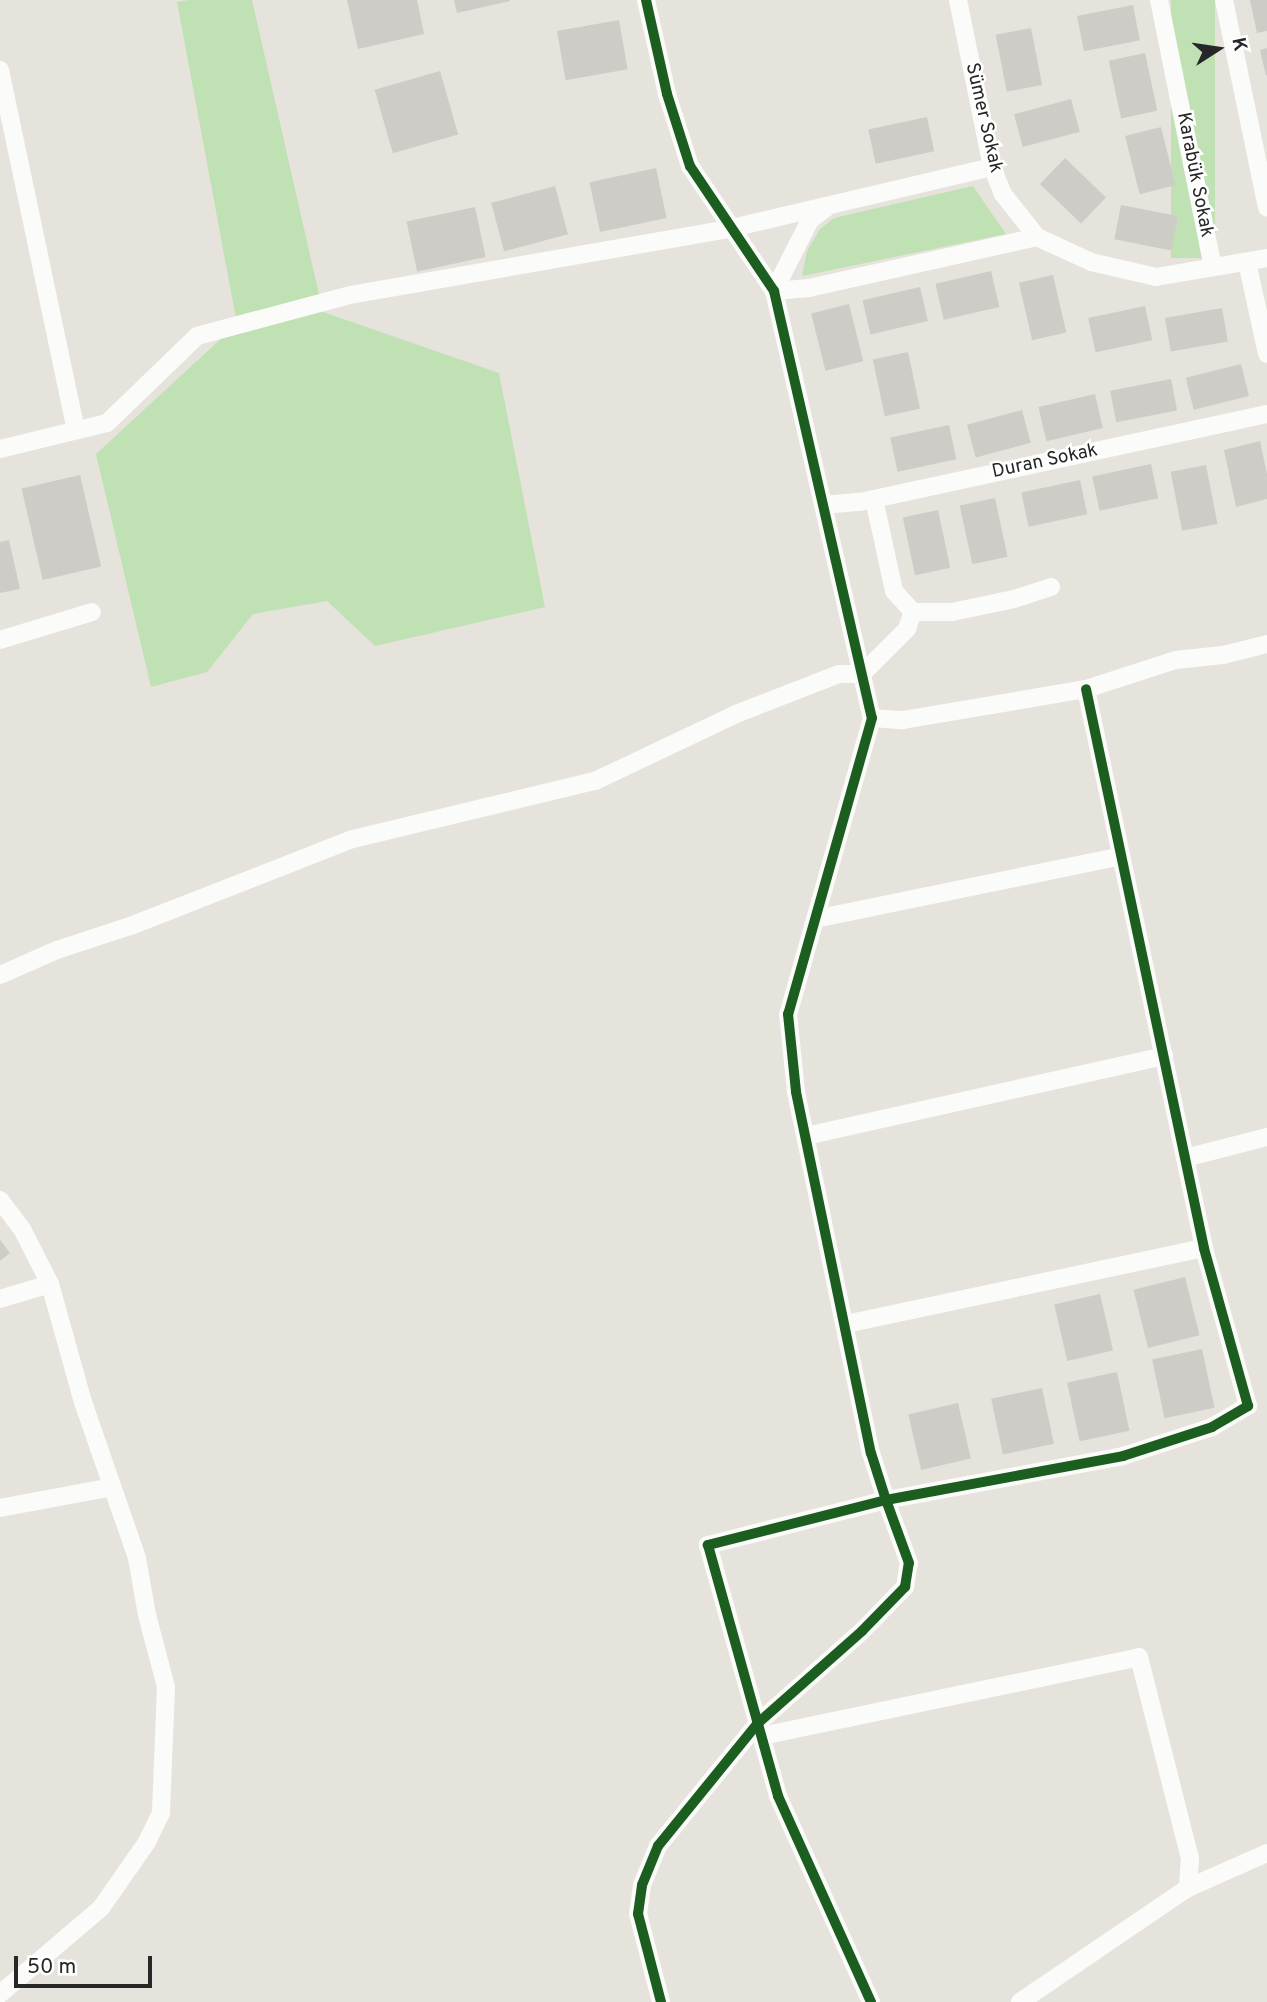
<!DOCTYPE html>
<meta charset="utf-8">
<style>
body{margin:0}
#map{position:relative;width:1267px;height:2002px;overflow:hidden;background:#e5e3dc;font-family:Overpass,sans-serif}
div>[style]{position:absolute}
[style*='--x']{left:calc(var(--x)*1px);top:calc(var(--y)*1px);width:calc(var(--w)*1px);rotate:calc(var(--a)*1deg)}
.green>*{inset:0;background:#c0e1b4;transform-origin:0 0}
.building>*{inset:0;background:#ceccc7;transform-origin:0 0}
.minor>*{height:18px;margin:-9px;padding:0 9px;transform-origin:9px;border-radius:9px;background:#fbfbfa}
.cycleway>*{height:10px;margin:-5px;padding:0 5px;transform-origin:5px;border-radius:5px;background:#1b5e20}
span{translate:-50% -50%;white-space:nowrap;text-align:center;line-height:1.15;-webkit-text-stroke:5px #fff;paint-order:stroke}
.street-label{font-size:19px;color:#272727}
.north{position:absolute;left:1183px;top:14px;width:70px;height:70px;-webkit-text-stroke:5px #fff;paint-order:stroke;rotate:78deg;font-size:19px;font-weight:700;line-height:28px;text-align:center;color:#272727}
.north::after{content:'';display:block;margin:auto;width:24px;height:32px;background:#272727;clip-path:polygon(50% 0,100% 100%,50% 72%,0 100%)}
.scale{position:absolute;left:14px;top:1956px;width:138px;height:32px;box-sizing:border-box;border:4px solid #272727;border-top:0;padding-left:9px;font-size:21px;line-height:24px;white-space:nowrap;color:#272727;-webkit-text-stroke:5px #fff;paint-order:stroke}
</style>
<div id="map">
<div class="green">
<i style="clip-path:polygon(189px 0,252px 0,323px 312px,499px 373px,545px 607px,375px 646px,327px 601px,253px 614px,207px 672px,151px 687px,96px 454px,237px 324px,177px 2px)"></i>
<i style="left:1171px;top:0;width:44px;height:258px"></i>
<i style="clip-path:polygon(973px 186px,1006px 234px,802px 276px,807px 251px,820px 229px,834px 218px)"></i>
</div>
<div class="building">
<i style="clip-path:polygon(347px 0,417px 0,424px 34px,358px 49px)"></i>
<i style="clip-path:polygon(454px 0,510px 0,510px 1px,457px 13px)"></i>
<i style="clip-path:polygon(1250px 0,1267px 0,1267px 31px,1257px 33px)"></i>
<i style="left:1133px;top:5px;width:36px;height:57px;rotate:79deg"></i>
<i style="left:619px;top:20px;width:50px;height:63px;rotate:80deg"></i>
<i style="left:1031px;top:28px;width:58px;height:36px;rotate:79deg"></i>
<i style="clip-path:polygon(1267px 48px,1267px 75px,1266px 76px,1260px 50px)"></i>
<i style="left:1145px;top:53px;width:59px;height:37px;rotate:78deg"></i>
<i style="left:440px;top:71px;width:66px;height:68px;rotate:74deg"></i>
<i style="left:1071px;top:99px;width:34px;height:59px;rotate:75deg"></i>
<i style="left:927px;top:117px;width:35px;height:60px;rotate:78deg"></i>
<i style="left:1161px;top:127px;width:60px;height:37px;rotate:76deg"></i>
<i style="left:1065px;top:158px;width:57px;height:36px;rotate:44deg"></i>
<i style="left:656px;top:168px;width:51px;height:68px;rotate:78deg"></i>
<i style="left:555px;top:186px;width:50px;height:66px;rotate:75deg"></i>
<i style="left:1121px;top:205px;width:58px;height:35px;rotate:11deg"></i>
<i style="left:475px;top:207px;width:51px;height:70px;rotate:78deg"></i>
<i style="left:991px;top:271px;width:37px;height:57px;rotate:77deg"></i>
<i style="left:1053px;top:275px;width:59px;height:35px;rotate:77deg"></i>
<i style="left:920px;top:287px;width:35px;height:59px;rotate:77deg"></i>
<i style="left:849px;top:304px;width:59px;height:39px;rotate:76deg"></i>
<i style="left:1145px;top:306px;width:35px;height:58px;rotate:78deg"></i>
<i style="left:1222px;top:308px;width:34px;height:58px;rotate:80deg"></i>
<i style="left:908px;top:352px;width:58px;height:36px;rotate:78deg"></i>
<i style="left:1241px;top:364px;width:33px;height:57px;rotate:76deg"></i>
<i style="left:1171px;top:379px;width:32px;height:62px;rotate:79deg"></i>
<i style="left:1095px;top:394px;width:35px;height:58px;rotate:77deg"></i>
<i style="left:1022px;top:410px;width:34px;height:57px;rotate:75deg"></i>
<i style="left:949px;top:425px;width:35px;height:60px;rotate:78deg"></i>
<i style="clip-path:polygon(1260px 441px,1267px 474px,1267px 499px,1236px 507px,1224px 450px)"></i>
<i style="left:1151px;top:464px;width:35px;height:60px;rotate:78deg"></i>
<i style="left:1206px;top:465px;width:60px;height:36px;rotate:79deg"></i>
<i style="left:80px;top:475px;width:94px;height:60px;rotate:77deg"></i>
<i style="left:1080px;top:480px;width:35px;height:60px;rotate:78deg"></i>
<i style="left:995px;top:498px;width:60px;height:36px;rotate:78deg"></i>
<i style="left:938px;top:510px;width:59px;height:36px;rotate:78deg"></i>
<i style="clip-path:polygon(9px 540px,20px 589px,0 593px,0 542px)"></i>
<i style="clip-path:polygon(0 1240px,10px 1253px,0 1261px)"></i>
<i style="left:1185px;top:1277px;width:60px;height:53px;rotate:76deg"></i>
<i style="left:1100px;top:1294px;width:58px;height:47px;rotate:77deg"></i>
<i style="left:1202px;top:1349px;width:60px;height:51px;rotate:78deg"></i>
<i style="left:1117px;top:1372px;width:60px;height:51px;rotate:78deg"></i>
<i style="left:1042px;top:1388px;width:57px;height:52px;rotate:78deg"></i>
<i style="left:958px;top:1403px;width:57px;height:51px;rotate:77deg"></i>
</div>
<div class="minor">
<i style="--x:646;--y:0;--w:96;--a:77.4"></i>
<i style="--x:667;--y:94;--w:76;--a:72.3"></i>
<i style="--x:690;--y:166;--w:151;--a:56.1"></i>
<i style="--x:774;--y:291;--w:438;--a:77.1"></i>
<i style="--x:872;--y:718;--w:308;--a:105.8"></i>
<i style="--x:788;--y:1014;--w:78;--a:84.1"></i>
<i style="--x:796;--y:1092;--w:369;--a:78.3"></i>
<i style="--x:871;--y:1453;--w:49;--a:72.3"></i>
<i style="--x:886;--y:1500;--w:184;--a:165.8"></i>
<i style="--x:708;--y:1545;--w:261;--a:74.4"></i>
<i style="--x:778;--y:1796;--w:226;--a:65.7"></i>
<i style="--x:958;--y:0;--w:170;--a:78.5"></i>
<i style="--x:992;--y:167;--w:29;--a:68"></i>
<i style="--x:1003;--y:194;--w:55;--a:51.7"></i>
<i style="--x:1037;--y:237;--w:60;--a:24.8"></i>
<i style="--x:1091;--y:262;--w:67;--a:13"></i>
<i style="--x:1156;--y:277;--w:113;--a:-9.7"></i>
<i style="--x:1159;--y:0;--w:272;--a:78.6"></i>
<i style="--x:1224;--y:0;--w:212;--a:78.3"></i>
<i style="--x:0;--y:70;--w:368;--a:78.1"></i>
<i style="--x:826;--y:208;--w:20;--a:143"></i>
<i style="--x:810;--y:220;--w:80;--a:116.9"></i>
<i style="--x:774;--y:291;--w:35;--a:-5"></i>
<i style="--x:809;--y:288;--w:234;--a:-12.6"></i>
<i style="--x:1247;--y:262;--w:94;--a:77.7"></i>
<i style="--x:0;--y:449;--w:110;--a:-13.7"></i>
<i style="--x:107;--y:423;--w:125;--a:-44"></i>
<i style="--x:197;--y:336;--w:158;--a:-15"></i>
<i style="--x:350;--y:295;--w:388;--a:-9.9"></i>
<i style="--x:732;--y:228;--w:267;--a:-13.2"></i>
<i style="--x:874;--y:499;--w:94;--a:77.7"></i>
<i style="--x:894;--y:591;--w:28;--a:48"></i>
<i style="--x:913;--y:612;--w:39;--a:0"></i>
<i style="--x:952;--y:612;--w:63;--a:-11.8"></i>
<i style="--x:1014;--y:599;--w:39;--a:-18"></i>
<i style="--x:823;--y:505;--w:37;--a:-5"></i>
<i style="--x:860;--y:502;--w:416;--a:-12.2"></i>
<i style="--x:0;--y:640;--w:96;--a:-16.9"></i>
<i style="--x:872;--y:718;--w:31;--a:4"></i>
<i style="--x:903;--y:720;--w:186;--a:-9.6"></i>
<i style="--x:1086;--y:689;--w:95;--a:-17.9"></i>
<i style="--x:1176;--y:660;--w:47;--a:-6.1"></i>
<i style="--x:1223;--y:655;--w:45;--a:-14"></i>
<i style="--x:815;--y:919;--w:312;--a:-11.6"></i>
<i style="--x:0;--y:975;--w:62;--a:-23.7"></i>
<i style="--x:57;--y:950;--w:80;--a:-18.2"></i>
<i style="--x:133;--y:925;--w:236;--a:-21.4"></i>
<i style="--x:353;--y:839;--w:249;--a:-13.5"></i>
<i style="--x:595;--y:781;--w:156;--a:-25.4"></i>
<i style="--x:736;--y:714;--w:110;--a:-21.2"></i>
<i style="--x:839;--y:674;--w:23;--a:0"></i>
<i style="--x:862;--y:674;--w:64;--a:-45"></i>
<i style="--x:907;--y:629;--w:18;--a:-71"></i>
<i style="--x:806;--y:1136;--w:367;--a:-12.6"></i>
<i style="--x:1185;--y:1158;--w:85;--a:-14.4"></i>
<i style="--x:0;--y:1200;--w:36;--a:53"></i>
<i style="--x:22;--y:1229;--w:62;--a:63"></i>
<i style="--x:50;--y:1284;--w:123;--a:74.4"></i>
<i style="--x:83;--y:1402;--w:165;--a:70.9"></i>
<i style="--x:137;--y:1558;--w:58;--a:80"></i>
<i style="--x:147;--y:1615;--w:74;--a:75.2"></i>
<i style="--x:166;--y:1687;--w:126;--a:92.3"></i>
<i style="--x:161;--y:1813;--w:32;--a:116"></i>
<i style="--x:147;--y:1842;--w:80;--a:124.9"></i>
<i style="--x:101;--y:1908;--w:133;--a:139.6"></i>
<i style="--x:0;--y:1299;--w:52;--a:-16.7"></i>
<i style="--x:846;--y:1324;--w:366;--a:-12"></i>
<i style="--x:0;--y:1508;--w:114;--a:-10.6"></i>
<i style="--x:762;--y:1736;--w:385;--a:-11.8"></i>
<i style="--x:1139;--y:1657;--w:207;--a:75.8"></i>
<i style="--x:1190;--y:1858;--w:30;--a:94"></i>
<i style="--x:661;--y:2002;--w:91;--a:-104.6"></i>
<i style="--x:638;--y:1914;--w:29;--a:-82"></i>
<i style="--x:642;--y:1885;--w:42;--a:-67.7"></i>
<i style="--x:658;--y:1846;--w:159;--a:-50.9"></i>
<i style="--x:758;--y:1723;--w:139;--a:-41.5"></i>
<i style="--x:862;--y:1631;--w:62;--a:-45.7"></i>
<i style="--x:905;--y:1587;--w:24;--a:-81"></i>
<i style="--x:909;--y:1563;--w:67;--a:-110.1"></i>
<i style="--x:886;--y:1500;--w:241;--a:-10.5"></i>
<i style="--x:1123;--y:1456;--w:94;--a:-18"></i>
<i style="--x:1212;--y:1427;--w:42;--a:-30.3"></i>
<i style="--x:1248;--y:1406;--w:164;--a:-105.6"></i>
<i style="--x:1204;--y:1248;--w:571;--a:-101.92"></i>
<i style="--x:1020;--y:2002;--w:203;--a:-34.2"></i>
<i style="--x:1188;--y:1888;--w:86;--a:-23.9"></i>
</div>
<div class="cycleway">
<i style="--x:646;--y:0;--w:96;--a:77.4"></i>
<i style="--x:667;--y:94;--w:76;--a:72.3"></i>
<i style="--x:690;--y:166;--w:151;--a:56.1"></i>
<i style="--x:774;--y:291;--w:438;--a:77.1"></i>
<i style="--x:872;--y:718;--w:308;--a:105.8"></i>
<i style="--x:788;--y:1014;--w:78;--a:84.1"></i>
<i style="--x:796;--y:1092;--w:369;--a:78.3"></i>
<i style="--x:871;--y:1453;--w:49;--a:72.3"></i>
<i style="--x:886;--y:1500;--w:184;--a:165.8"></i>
<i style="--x:708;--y:1545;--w:261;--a:74.4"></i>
<i style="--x:778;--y:1796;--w:226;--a:65.7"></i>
<i style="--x:661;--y:2002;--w:91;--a:-104.6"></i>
<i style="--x:638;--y:1914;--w:29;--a:-82"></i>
<i style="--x:642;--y:1885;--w:42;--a:-67.7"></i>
<i style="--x:658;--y:1846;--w:159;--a:-50.9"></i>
<i style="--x:758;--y:1723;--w:139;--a:-41.5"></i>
<i style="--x:862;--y:1631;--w:62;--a:-45.7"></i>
<i style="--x:905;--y:1587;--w:24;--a:-81"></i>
<i style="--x:909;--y:1563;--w:67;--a:-110.1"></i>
<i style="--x:886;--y:1500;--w:241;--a:-10.5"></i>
<i style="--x:1123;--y:1456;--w:94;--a:-18"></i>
<i style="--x:1212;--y:1427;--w:42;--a:-30.3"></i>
<i style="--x:1248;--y:1406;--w:164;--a:-105.6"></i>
<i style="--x:1204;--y:1248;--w:571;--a:-101.92"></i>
</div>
<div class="street-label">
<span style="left:983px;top:118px;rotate:77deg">Sümer Sokak</span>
<span style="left:1194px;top:175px;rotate:79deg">Karabük Sokak</span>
<span style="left:1045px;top:462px;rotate:-12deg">Duran Sokak</span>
</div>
<div class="north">K</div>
<div class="scale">50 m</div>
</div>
